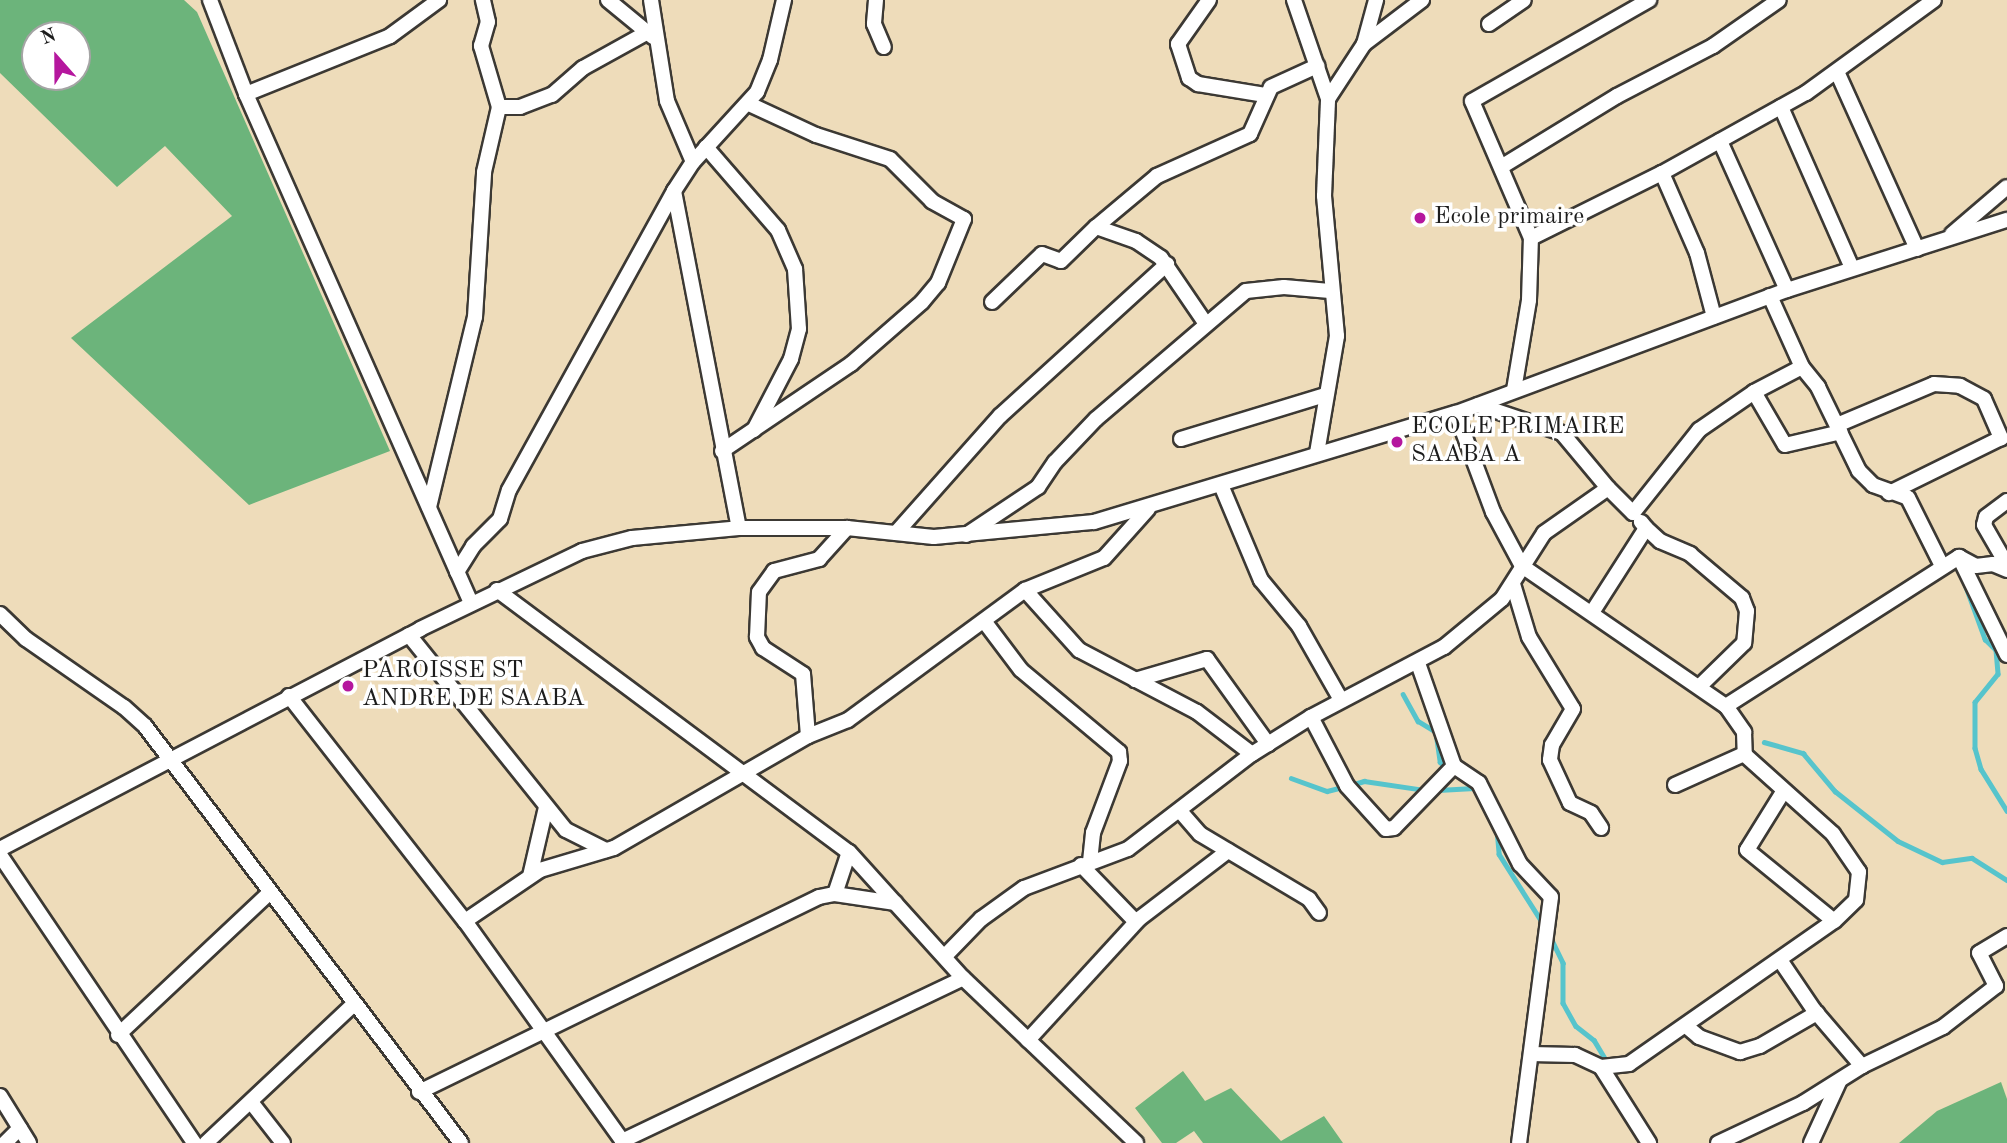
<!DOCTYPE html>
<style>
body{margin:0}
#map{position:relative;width:2007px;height:1143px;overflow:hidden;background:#eedcba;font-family:"Old Standard TT",serif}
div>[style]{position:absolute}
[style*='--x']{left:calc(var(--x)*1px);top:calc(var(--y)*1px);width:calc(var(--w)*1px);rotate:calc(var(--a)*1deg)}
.forest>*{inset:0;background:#6cb47b}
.stream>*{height:4.5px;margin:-2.25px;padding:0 2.25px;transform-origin:2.25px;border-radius:2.25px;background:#56c4cc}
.roads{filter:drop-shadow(2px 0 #3c3934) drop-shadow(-2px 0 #3c3934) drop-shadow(0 2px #3c3934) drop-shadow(0 -2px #3c3934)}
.minor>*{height:14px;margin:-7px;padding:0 7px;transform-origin:7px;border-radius:7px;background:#fff}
.dots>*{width:19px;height:19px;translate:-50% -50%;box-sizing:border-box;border:4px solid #fff;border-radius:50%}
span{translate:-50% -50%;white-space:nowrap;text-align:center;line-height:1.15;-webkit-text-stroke:7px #fff;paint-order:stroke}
.poi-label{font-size:24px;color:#1c1c1c}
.left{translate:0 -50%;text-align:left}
.north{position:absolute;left:21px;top:21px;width:70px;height:70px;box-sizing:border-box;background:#fff;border:2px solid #a4a4a4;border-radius:50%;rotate:339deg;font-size:19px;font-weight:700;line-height:28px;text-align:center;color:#1c1c1c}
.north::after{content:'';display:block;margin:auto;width:24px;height:32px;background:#b5179e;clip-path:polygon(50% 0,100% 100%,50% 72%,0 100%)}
</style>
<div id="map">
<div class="forest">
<i style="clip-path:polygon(evenodd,0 0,184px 0,197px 12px,390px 451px,249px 505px,71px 338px,232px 216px,165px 146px,117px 187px,0 73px,0 0,77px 35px,77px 77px,35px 77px,35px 35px,77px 35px)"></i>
<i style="clip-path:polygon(1183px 1071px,1205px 1101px,1231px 1088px,1281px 1141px,1324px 1116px,1343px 1143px,1203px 1143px,1194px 1131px,1176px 1143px,1162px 1143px,1135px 1108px)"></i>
<i style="clip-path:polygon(2001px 1082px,2007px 1099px,2007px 1143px,1899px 1143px,1937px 1111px)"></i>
</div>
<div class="stream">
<i style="--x:1965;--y:584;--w:59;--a:70"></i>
<i style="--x:1985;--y:639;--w:16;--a:45"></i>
<i style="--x:1996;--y:650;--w:24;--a:85"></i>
<i style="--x:1998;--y:674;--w:36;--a:129"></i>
<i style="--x:1975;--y:702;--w:46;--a:90"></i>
<i style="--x:1975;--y:748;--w:22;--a:74"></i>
<i style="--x:1981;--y:769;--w:49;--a:58.2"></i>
<i style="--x:1403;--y:694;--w:31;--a:61"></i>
<i style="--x:1418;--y:721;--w:21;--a:31"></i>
<i style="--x:1436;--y:732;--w:30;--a:82"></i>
<i style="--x:1440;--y:762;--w:11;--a:41"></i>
<i style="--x:1764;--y:742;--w:41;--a:15.8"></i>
<i style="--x:1803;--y:753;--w:50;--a:49.9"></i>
<i style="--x:1835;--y:791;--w:80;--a:38.4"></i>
<i style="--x:1898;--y:841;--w:49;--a:25.5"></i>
<i style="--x:1942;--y:862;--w:30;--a:-8"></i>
<i style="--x:1972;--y:858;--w:41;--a:32.2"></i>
<i style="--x:1291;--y:778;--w:38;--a:20"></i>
<i style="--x:1327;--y:791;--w:16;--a:-14"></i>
<i style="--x:1351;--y:785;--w:14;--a:-17"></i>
<i style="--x:1364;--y:781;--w:62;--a:8.4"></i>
<i style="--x:1438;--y:790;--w:36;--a:-3"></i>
<i style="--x:1497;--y:829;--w:25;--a:85"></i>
<i style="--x:1499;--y:854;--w:80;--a:57.7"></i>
<i style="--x:1550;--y:936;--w:30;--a:64"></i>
<i style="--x:1563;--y:963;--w:40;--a:90"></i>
<i style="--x:1563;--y:1003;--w:26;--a:61"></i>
<i style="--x:1576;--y:1026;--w:23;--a:38"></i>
<i style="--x:1594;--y:1040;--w:23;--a:59"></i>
</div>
<div class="roads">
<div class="minor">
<i style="--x:210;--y:0;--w:101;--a:69"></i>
<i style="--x:246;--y:94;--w:557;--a:66.15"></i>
<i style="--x:608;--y:0;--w:58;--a:39.4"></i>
<i style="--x:651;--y:0;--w:102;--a:81"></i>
<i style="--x:667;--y:101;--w:66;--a:66.9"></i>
<i style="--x:876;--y:0;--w:24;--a:95"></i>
<i style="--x:874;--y:24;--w:25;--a:67"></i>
<i style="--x:1209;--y:0;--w:54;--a:125.2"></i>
<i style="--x:1178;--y:44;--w:36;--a:72"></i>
<i style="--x:1189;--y:78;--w:11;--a:34"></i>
<i style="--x:1198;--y:84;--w:68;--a:9.3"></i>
<i style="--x:1294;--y:0;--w:105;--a:71"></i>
<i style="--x:1489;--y:24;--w:42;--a:-34.4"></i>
<i style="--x:1364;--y:44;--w:73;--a:-37.2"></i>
<i style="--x:1838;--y:74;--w:192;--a:65.7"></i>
<i style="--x:246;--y:94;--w:155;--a:-21.9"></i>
<i style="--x:390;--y:36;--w:61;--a:-36.3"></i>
<i style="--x:499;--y:107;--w:21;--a:0"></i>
<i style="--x:520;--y:107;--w:34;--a:-21"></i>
<i style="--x:552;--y:95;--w:41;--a:-41.1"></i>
<i style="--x:583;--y:68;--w:74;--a:-29"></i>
<i style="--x:1781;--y:107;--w:176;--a:66.2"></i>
<i style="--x:1720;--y:141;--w:163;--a:65.8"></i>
<i style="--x:706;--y:147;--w:110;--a:49.1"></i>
<i style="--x:778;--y:230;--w:43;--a:66.4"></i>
<i style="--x:795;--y:269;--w:60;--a:86.2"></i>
<i style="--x:799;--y:329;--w:31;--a:105"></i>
<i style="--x:791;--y:359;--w:80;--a:117.5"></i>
<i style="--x:1501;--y:167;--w:136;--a:-31.5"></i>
<i style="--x:1617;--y:96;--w:108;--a:-27.5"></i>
<i style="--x:1713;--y:46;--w:80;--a:-34.9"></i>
<i style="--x:1662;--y:173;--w:87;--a:66.4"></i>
<i style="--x:1697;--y:253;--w:66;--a:75.1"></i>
<i style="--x:674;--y:191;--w:343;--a:79.1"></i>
<i style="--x:1096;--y:227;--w:80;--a:-39.9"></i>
<i style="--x:1157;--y:176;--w:102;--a:-24.3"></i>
<i style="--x:1250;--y:134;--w:51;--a:-65.9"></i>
<i style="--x:1271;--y:87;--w:51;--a:-24.5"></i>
<i style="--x:1952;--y:234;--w:72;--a:-40.5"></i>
<i style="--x:1531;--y:238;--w:146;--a:-26.4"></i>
<i style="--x:1662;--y:173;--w:165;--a:-29.1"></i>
<i style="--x:1806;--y:93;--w:158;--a:-36"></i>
<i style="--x:992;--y:302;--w:69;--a:-43.8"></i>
<i style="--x:1042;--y:254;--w:20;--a:20"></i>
<i style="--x:1061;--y:261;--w:49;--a:-44.2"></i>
<i style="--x:1096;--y:227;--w:42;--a:19.3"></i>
<i style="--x:1136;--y:241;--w:30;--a:34"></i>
<i style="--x:1161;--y:258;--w:80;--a:55.7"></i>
<i style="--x:1802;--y:367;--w:26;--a:51"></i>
<i style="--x:1818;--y:387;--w:93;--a:64"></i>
<i style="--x:1859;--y:471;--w:20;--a:45"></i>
<i style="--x:1873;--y:485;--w:37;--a:20"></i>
<i style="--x:1908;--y:498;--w:76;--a:63.4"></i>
<i style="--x:1514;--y:390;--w:91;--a:-80.5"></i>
<i style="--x:1529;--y:300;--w:62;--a:-88.2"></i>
<i style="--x:1531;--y:238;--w:149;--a:-113.3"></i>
<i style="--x:1472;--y:101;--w:204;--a:-29.7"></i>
<i style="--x:1754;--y:392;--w:61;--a:59.7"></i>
<i style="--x:1785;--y:445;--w:57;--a:-13.1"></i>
<i style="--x:1478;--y:405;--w:89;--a:18.4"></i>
<i style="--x:1562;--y:433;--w:72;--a:50.1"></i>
<i style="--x:1456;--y:413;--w:106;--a:69.5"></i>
<i style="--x:1493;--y:512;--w:61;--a:61.8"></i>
<i style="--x:1522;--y:566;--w:247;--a:34.5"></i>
<i style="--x:1726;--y:706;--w:32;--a:55"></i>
<i style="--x:1744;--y:732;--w:23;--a:88"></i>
<i style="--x:1745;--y:755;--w:118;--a:41.9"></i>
<i style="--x:1833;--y:834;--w:46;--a:55.6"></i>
<i style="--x:1859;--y:872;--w:28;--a:96"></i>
<i style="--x:1856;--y:900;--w:30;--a:136"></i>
<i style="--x:1834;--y:921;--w:250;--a:145.1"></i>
<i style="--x:1629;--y:1064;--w:28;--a:174"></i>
<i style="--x:1601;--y:1067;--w:29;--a:-155"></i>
<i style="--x:1575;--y:1055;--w:44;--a:-178.7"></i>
<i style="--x:1837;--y:425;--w:105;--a:-22.9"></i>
<i style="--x:1934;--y:384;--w:26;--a:4"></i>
<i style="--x:1960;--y:386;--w:27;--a:28"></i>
<i style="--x:1984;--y:399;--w:43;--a:66.4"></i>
<i style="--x:2001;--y:438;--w:125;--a:153.8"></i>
<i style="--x:1181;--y:439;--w:151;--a:-17"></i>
<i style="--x:722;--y:451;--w:156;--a:-34"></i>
<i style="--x:851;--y:364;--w:94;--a:-41.1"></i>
<i style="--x:922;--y:302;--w:25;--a:-50"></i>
<i style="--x:938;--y:283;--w:69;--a:-67.9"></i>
<i style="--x:964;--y:219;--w:37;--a:-151"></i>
<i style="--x:932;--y:201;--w:59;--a:-135"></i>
<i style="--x:890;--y:159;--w:78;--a:-162"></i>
<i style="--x:816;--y:135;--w:74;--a:-155.2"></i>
<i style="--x:1317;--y:453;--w:119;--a:-80.3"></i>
<i style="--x:1337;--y:336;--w:141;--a:-95.3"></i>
<i style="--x:1324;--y:196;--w:97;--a:-87.6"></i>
<i style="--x:1328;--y:99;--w:66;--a:-56.8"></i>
<i style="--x:1364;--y:44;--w:46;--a:-74.7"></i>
<i style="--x:1221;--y:485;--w:103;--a:67.2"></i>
<i style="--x:1261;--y:580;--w:60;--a:50.4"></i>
<i style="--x:1299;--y:626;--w:85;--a:60.4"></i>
<i style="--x:2007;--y:501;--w:26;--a:143"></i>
<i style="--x:1986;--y:517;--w:8;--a:104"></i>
<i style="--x:1984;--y:525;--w:46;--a:60.1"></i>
<i style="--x:429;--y:507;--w:195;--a:-76.4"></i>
<i style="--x:475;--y:317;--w:145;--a:-86.4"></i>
<i style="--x:484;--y:172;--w:67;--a:-77"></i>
<i style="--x:499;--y:107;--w:64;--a:-106.4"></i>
<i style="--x:481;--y:46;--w:25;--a:-74"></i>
<i style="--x:488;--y:22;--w:23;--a:-103"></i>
<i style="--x:1646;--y:528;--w:19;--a:43"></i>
<i style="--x:1660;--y:541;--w:33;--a:23"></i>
<i style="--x:1690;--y:554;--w:68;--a:40.2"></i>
<i style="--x:1742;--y:598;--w:14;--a:69"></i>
<i style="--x:1747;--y:611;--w:32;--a:95"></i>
<i style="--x:1744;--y:643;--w:62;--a:135.7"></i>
<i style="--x:896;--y:533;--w:157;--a:-48.4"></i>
<i style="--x:1000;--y:416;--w:226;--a:-42.3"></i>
<i style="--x:966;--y:535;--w:87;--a:-33.7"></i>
<i style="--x:1038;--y:487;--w:30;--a:-56"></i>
<i style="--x:1055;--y:462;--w:59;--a:-46.4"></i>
<i style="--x:1096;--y:419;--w:197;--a:-40.5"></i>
<i style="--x:1246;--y:291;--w:38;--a:-6"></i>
<i style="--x:1284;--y:287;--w:46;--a:5"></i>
<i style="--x:1959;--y:557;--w:19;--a:28"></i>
<i style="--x:1976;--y:566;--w:17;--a:-7"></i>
<i style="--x:1993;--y:564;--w:15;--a:23"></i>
<i style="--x:457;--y:572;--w:31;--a:-58"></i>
<i style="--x:473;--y:546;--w:38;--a:-45"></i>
<i style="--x:500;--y:519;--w:30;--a:-73"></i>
<i style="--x:509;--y:490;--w:342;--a:-61.1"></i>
<i style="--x:674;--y:191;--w:35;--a:-57"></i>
<i style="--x:693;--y:162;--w:95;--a:-47.6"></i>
<i style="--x:757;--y:92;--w:35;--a:-68"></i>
<i style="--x:770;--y:60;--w:62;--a:-76.9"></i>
<i style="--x:1513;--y:584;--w:55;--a:73.2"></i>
<i style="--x:1529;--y:637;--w:84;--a:58.6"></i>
<i style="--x:1573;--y:709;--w:42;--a:120.3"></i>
<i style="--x:1552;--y:745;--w:15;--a:98"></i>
<i style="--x:1550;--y:760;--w:47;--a:65.1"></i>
<i style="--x:1570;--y:803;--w:23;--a:25"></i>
<i style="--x:1591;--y:813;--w:18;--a:56"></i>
<i style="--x:497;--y:590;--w:439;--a:36.7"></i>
<i style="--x:849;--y:852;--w:170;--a:47.9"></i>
<i style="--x:963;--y:978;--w:239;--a:43.6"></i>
<i style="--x:1025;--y:590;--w:81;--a:48"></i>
<i style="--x:1079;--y:650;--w:133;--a:27.7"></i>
<i style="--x:1197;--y:712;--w:69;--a:37.4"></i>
<i style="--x:1593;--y:611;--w:98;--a:-57.4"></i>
<i style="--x:1646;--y:528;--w:8;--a:-130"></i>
<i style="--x:0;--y:614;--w:36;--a:44"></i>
<i style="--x:26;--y:639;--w:119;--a:34.8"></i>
<i style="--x:124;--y:707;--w:28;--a:42"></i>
<i style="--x:145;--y:726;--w:523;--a:52.85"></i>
<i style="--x:984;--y:621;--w:61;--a:52.9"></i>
<i style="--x:1021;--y:670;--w:128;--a:39.9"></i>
<i style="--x:1119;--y:752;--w:9;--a:84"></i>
<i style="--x:1120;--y:761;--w:77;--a:110.6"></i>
<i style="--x:1093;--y:833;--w:29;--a:96"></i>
<i style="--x:409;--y:635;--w:250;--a:51.2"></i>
<i style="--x:566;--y:830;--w:45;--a:26.6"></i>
<i style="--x:1135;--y:680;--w:75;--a:-16.3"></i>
<i style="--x:1207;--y:659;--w:105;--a:54.3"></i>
<i style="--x:289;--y:696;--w:286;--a:52"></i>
<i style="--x:465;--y:921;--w:273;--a:54.4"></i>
<i style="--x:1726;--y:706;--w:277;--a:-32.6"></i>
<i style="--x:1959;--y:557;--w:109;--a:63.9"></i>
<i style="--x:1311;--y:717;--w:78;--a:62.4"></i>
<i style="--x:1347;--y:786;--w:58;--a:47.8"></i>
<i style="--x:1386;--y:829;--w:8;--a:-7"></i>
<i style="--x:1394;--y:828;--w:86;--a:-45.9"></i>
<i style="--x:1454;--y:766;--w:109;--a:-109.3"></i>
<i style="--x:808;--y:736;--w:62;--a:-94.6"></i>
<i style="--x:803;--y:674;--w:48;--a:-147"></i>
<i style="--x:763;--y:648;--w:13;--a:-119"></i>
<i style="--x:757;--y:637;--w:45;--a:-87.5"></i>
<i style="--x:759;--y:592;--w:26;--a:-54"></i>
<i style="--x:774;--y:571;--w:47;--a:-14.9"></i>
<i style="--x:819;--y:559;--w:42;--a:-47.9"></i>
<i style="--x:1454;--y:766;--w:30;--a:34"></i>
<i style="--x:1479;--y:783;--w:91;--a:63.2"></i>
<i style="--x:1520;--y:864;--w:45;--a:46.8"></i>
<i style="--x:1551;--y:897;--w:248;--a:97.4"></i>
<i style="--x:1675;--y:785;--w:76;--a:-24.2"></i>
<i style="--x:1783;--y:792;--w:68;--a:121.8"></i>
<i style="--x:1747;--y:850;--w:112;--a:39.2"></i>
<i style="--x:1180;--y:811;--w:30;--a:49"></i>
<i style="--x:1200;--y:834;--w:127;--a:30.8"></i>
<i style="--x:1309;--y:899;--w:17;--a:54"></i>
<i style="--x:0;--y:849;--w:474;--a:-27.6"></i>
<i style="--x:420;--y:629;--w:180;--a:-25.7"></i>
<i style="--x:582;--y:551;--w:52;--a:-14.6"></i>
<i style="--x:632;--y:538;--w:107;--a:-5.3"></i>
<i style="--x:739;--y:528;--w:108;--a:0"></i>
<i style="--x:847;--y:528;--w:87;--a:5.9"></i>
<i style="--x:934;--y:537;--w:161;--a:-5.4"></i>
<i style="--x:1094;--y:522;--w:378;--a:-16.8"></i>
<i style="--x:1456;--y:413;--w:353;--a:-20.4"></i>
<i style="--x:1787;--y:290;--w:231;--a:-17.7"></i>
<i style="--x:0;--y:855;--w:347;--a:56"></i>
<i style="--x:1081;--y:865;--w:79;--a:46"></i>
<i style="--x:530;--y:876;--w:71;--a:-76.9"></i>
<i style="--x:835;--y:894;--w:44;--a:-71.6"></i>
<i style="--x:465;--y:921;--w:91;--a:-34.2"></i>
<i style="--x:540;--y:870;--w:77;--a:-16.6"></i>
<i style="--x:614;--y:848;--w:224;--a:-30"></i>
<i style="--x:808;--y:736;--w:43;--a:-21.8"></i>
<i style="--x:848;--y:720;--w:220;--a:-36.3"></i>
<i style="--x:1025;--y:590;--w:85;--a:-22.1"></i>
<i style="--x:1104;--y:558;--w:66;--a:-48.1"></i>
<i style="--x:945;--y:956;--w:52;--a:-45.8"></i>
<i style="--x:981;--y:919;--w:53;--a:-35.8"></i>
<i style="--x:1024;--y:888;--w:111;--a:-20.6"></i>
<i style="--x:1128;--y:849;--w:156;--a:-37.5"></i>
<i style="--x:1252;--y:754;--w:70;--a:-32.1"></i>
<i style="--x:1311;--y:717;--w:150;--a:-27.8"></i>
<i style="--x:1444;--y:647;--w:75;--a:-39.6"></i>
<i style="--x:1502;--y:599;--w:78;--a:-57.5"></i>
<i style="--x:1544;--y:533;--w:78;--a:-35.1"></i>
<i style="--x:1608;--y:488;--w:35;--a:45"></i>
<i style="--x:1633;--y:513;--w:106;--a:-51.5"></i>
<i style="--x:1699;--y:430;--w:67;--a:-34.6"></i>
<i style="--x:1754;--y:392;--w:54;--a:-27.5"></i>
<i style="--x:1802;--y:367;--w:78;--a:-114.3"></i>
<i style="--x:1780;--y:960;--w:60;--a:55.8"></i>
<i style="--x:1814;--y:1010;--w:74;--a:49.4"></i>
<i style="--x:1686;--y:1026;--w:17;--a:40"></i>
<i style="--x:1699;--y:1037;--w:44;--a:20.1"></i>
<i style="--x:1740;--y:1052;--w:21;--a:-17"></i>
<i style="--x:1760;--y:1046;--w:66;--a:-30.1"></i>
<i style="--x:118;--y:1035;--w:206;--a:-43.2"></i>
<i style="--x:1028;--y:1040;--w:164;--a:-47.5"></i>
<i style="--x:1139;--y:919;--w:112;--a:-37.4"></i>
<i style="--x:1601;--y:1067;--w:90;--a:57.7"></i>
<i style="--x:419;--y:1092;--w:445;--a:-26"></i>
<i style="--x:819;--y:897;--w:16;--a:-11"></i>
<i style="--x:835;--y:894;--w:61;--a:8.5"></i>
<i style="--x:0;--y:1096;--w:55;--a:58.3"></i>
<i style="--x:251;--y:1102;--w:52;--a:52"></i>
<i style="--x:622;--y:1141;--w:378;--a:-25.5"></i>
<i style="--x:5;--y:1143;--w:21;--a:-45"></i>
<i style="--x:206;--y:1143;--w:202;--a:-43.2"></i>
<i style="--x:1718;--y:1143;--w:94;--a:-25.2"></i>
<i style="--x:1803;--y:1103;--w:70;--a:-32.1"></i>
<i style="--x:1862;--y:1066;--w:90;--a:-25.7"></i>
<i style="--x:1943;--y:1027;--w:67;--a:-37.7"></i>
<i style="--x:1996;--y:986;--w:37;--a:-117"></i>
<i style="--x:1979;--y:953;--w:33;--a:-31"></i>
<i style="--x:1811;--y:1143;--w:67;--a:-65.3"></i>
</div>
</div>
<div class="dots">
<i style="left:1420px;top:218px;background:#b5179e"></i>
<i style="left:1397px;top:442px;background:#b5179e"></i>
<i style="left:348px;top:686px;background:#b5179e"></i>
</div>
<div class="poi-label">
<span class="left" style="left:1434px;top:218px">Ecole primaire</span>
<span class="left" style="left:1411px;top:442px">ECOLE PRIMAIRE<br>SAABA A</span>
<span class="left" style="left:362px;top:686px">PAROISSE ST<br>ANDRE DE SAABA</span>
</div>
<div class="north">N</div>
</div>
